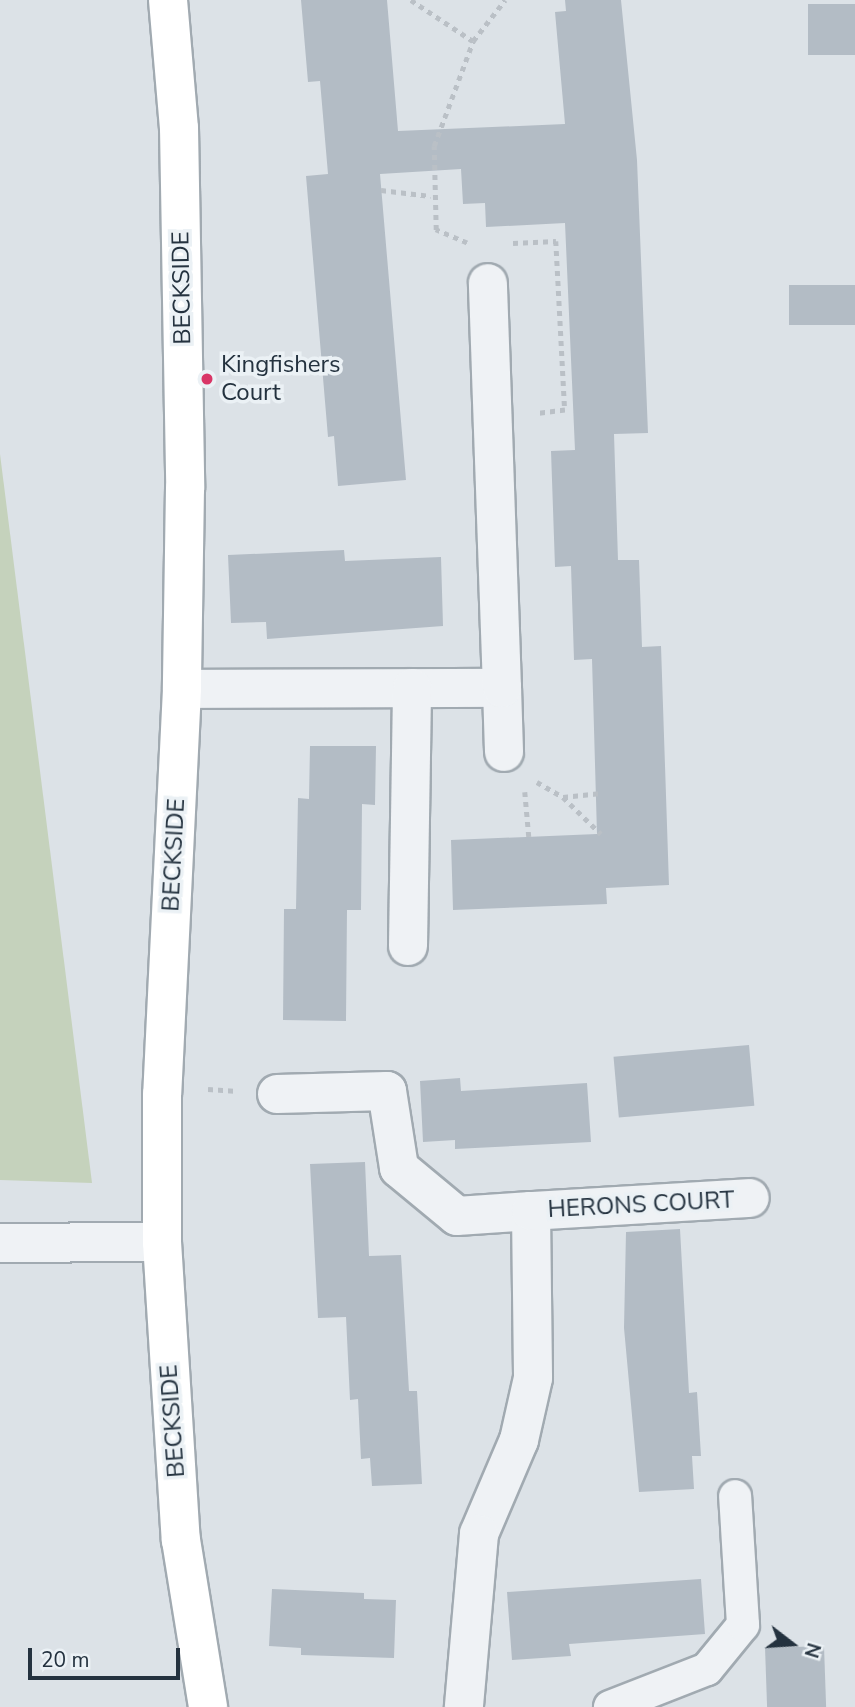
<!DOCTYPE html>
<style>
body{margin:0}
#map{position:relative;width:855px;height:1707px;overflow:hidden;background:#dce2e7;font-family:"Nunito Sans",sans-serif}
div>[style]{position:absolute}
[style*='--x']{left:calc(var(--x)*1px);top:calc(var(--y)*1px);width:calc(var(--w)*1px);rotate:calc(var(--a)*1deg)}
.green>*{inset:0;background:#c5d2bc}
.building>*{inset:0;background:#b3bcc5;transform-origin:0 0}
.path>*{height:4.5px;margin-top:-2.25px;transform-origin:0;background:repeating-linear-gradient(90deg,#bac0c6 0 5px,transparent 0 10px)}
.roads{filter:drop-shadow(2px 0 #a1aab1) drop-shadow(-2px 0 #a1aab1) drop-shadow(0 2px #a1aab1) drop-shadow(0 -2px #a1aab1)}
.lane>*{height:32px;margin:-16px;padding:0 16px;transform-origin:16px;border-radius:16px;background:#eff2f5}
.street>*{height:38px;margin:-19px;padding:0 19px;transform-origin:19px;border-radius:19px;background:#eff2f5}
.secondary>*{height:38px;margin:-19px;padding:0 19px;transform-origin:19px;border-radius:19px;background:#fff}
.dots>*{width:19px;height:19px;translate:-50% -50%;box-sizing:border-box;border:4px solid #ebf1f5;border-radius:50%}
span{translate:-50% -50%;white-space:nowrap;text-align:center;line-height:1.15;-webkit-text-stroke:7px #ebf1f5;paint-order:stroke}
.street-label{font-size:24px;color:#24323f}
.poi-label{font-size:24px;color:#24323f}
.left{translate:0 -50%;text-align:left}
.north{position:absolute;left:757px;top:1609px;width:70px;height:70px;-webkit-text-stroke:5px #ebf1f5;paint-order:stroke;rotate:107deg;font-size:19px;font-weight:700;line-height:28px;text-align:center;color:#24323f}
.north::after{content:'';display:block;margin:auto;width:24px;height:32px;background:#24323f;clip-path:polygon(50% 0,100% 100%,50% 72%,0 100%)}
.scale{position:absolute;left:28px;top:1648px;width:152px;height:32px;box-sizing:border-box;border:4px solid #24323f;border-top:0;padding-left:9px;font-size:21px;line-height:24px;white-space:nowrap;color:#24323f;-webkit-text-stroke:5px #ebf1f5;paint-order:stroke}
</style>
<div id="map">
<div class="green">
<i style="clip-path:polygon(0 454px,92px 1183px,0 1180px)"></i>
</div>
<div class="building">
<i style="clip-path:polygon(301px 0,387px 0,398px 131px,565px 124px,555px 12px,566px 11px,565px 0,621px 0,637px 160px,648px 433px,614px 434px,618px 560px,639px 560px,642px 647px,661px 646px,669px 885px,606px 888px,607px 904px,453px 910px,451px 840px,597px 834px,592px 659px,574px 660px,571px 566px,555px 567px,551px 451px,575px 450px,565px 223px,486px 227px,485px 203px,463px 204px,461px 169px,380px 174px,406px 480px,338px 486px,334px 436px,328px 437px,306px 176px,328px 174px,320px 81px,308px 82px)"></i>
<i style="left:855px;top:4px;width:51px;height:47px;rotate:90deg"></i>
<i style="left:789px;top:285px;width:66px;height:40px"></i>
<i style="clip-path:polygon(344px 550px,345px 561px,441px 557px,443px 626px,267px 639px,266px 622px,231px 623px,228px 555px)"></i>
<i style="clip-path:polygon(310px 746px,376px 746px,375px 805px,362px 804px,361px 910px,347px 910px,346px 1021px,283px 1020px,284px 909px,296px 909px,298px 798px,309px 799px)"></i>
<i style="left:749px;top:1045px;width:61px;height:136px;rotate:85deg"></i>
<i style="clip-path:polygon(460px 1078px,461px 1091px,587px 1083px,591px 1142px,455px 1149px,455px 1140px,423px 1142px,420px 1081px)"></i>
<i style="clip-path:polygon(365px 1162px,369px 1256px,401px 1255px,409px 1391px,417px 1391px,422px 1484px,372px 1486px,370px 1458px,361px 1459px,358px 1399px,350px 1400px,346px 1317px,318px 1318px,310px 1164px)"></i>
<i style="clip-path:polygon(680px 1229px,689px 1393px,697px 1392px,701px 1456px,692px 1456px,694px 1489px,639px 1492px,624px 1328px,626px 1232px)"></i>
<i style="clip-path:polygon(701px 1579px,705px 1634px,569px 1644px,571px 1656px,512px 1660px,507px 1592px)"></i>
<i style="clip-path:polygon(272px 1589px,364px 1593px,364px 1599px,396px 1600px,394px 1658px,301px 1655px,301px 1648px,269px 1646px)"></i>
<i style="left:824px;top:1646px;width:61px;height:59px;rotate:88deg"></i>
</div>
<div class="path">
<i style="--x:411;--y:0;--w:74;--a:33.5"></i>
<i style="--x:381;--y:190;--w:50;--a:6.8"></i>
<i style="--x:467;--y:243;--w:34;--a:-157"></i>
<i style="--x:436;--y:230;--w:84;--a:-91.4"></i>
<i style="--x:434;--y:146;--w:112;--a:-69.6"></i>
<i style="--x:473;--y:41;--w:52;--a:-52"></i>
<i style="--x:513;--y:243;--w:43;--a:-2.7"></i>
<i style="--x:556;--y:241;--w:169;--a:87"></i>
<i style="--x:565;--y:410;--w:26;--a:173"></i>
<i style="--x:537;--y:782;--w:30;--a:30"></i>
<i style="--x:563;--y:797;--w:53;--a:44.2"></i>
<i style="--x:525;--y:792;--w:45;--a:84.9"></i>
<i style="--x:563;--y:797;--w:36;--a:-6"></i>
<i style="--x:208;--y:1089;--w:26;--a:4"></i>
</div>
<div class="roads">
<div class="lane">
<i style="--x:610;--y:1707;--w:104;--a:-21.4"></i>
<i style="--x:707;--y:1669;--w:57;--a:-50.7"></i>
<i style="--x:743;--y:1625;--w:129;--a:-93.5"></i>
</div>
<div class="street">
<i style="--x:502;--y:688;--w:64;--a:88.2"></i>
<i style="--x:182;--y:689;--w:320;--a:-0.2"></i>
<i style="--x:502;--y:688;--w:405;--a:-92"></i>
<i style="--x:408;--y:946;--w:258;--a:-89.1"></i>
<i style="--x:277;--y:1094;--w:110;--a:-1.6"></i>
<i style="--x:387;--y:1091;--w:78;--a:81.1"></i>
<i style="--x:399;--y:1168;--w:75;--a:39.6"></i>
<i style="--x:457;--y:1216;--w:74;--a:-3.9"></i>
<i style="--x:531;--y:1211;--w:167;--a:89.3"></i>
<i style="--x:533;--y:1378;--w:64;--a:102.7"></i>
<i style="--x:519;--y:1440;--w:102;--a:113.1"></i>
<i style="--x:479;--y:1534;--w:174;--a:95"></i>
<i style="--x:531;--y:1211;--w:219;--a:-3.4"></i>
<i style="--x:0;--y:1243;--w:162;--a:-0.4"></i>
</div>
<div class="secondary">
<i style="--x:168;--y:0;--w:128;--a:85.1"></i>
<i style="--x:179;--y:128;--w:360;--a:89"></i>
<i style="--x:185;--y:488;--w:201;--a:90.9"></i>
<i style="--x:182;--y:689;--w:405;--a:92.8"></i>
<i style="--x:162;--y:1094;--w:148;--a:90"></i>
<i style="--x:162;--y:1242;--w:299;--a:86.4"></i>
<i style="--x:181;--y:1540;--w:169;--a:80.8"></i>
</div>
</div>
<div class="dots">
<i style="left:207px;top:379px;background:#d93566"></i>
</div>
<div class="street-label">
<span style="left:182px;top:288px;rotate:-91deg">BECKSIDE</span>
<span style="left:174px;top:855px;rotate:-87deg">BECKSIDE</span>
<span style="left:641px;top:1205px;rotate:-3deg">HERONS COURT</span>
<span style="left:173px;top:1421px;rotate:-94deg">BECKSIDE</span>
</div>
<div class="poi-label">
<span class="left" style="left:221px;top:379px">Kingfishers<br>Court</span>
</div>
<div class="north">N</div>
<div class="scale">20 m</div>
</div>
